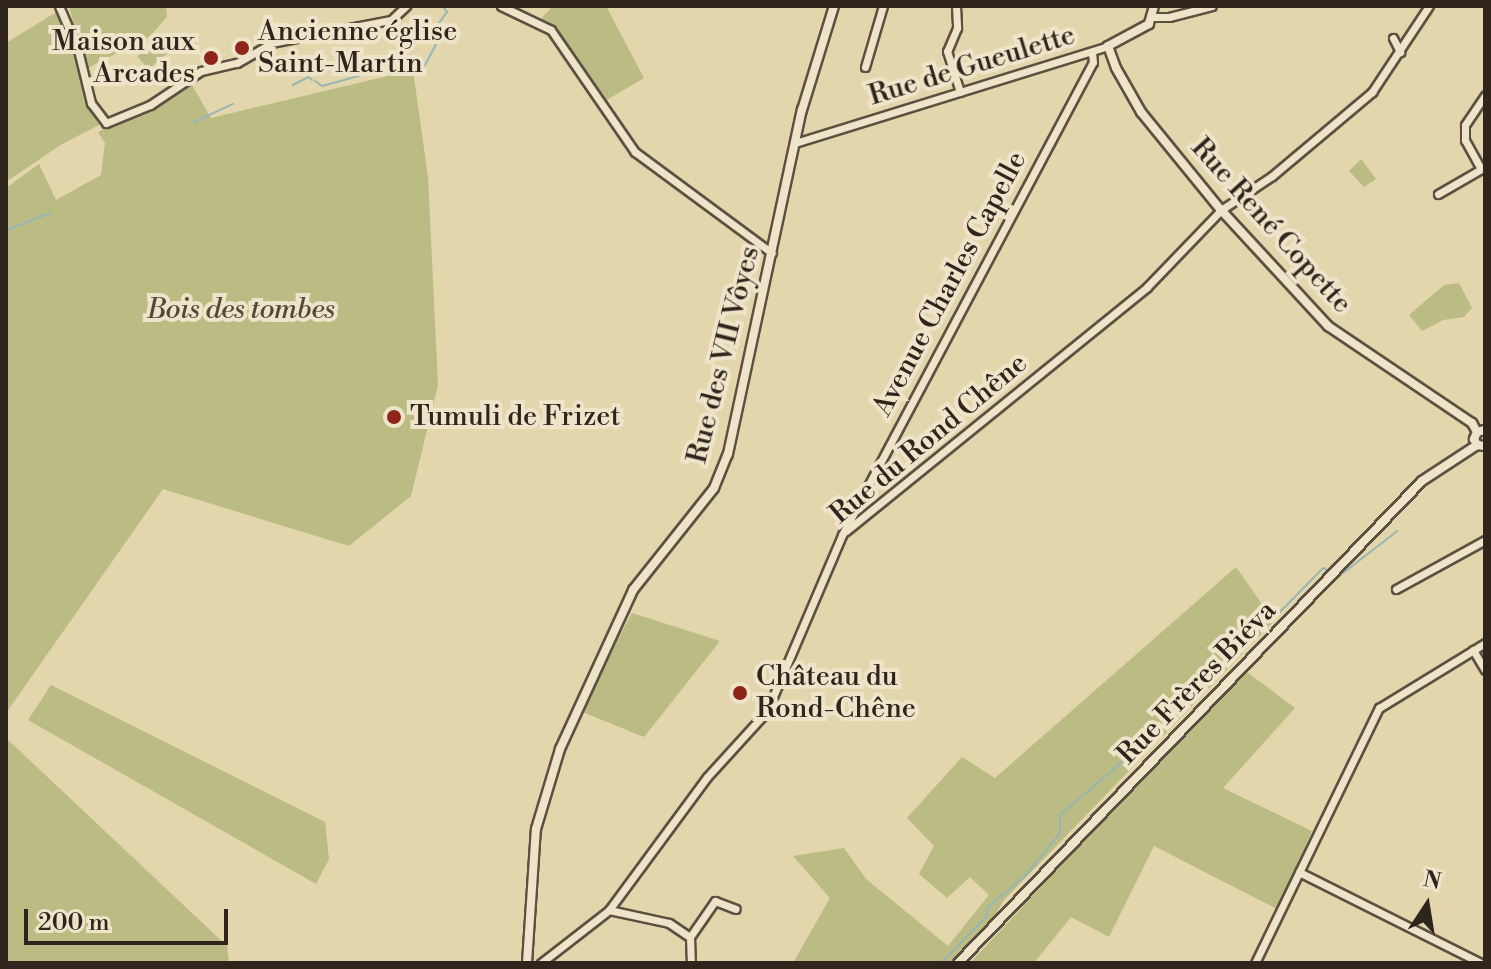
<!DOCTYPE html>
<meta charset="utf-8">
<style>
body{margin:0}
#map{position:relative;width:1491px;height:969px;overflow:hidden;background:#e3d5ac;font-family:"Libre Bodoni",serif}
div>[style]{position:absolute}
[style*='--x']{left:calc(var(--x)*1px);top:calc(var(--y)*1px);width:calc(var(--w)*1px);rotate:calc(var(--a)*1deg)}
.green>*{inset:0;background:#bbbb84;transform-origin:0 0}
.stream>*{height:2px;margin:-1px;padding:0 1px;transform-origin:1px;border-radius:1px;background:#98b6b3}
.roads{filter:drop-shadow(2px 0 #5c5141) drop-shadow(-2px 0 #5c5141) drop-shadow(0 2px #5c5141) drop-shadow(0 -2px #5c5141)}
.minor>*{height:7px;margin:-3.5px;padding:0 3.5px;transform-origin:3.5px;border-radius:3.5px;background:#ede4c9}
.tertiary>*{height:8px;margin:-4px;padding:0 4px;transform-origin:4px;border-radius:4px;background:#ede4c9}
.dots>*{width:22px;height:22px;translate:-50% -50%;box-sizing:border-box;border:4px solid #ede4c9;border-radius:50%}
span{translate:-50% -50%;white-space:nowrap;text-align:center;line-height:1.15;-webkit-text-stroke:8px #ede4c9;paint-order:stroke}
.poi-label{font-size:28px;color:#2f251d}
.left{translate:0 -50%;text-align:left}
.right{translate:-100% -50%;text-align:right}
.street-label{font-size:28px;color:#2f251d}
.park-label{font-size:28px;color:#524a37;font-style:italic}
.frame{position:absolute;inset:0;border:8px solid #2f251d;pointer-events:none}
.north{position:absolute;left:1387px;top:865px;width:80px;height:80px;-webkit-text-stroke:6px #ede4c9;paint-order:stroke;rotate:12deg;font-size:22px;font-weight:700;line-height:32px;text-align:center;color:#2f251d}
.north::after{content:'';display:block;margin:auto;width:28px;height:36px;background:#2f251d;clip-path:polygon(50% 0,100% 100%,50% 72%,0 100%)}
.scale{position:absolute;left:24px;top:909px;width:204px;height:36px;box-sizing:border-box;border:4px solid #2f251d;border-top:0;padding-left:10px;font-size:24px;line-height:28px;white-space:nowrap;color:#2f251d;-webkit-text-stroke:6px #ede4c9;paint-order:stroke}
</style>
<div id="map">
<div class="green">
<i style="clip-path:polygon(69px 6px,166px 6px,167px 17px,150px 36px,86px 69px)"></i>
<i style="clip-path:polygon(553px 6px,606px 6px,644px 78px,605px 101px,556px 31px,540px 20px)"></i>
<i style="clip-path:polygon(58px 11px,76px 52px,90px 109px,99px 125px,62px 144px,6px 182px,6px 43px)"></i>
<i style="left:165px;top:33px;width:17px;height:36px;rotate:50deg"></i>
<i style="clip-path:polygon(413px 70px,428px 177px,438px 385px,411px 496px,349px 546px,163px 489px,6px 713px,6px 188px,39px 164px,56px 200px,101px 175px,105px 143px,98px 132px,192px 85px,211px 118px)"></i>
<i style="clip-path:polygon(1361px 159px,1376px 179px,1364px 187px,1349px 171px)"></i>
<i style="clip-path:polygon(1459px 283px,1472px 308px,1464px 317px,1443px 320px,1422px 331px,1409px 315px,1444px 285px)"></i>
<i style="clip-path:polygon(1236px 567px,1274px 621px,1004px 900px,990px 923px,949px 963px,793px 963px,830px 898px,793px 856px,844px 848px,866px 879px,948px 946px,989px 895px,970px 877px,947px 898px,919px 874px,934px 846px,907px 818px,962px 757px,995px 778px)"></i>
<i style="clip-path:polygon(632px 613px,720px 641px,644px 737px,580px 711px)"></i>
<i style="clip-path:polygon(1244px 670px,1295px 708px,1223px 788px,1312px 831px,1277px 909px,1154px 846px,1109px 937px,1071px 917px,1034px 963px,970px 963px)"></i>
<i style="clip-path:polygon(51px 685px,325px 822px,329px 859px,316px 884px,28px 720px)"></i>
<i style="clip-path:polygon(6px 738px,227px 946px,229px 963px,6px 963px)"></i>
</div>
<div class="stream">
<i style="--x:315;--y:81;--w:9;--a:36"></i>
<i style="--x:322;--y:86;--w:46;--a:-15.3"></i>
<i style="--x:366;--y:74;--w:58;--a:-6.9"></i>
<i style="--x:424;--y:67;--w:32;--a:-62"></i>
<i style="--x:439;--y:39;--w:16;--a:-90"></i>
<i style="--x:439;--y:23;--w:14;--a:-54"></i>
<i style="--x:447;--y:12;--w:7;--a:-124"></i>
<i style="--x:293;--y:85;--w:17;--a:-28"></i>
<i style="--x:308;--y:77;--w:5;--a:37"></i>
<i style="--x:194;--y:122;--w:43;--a:-24.8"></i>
<i style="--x:6;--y:230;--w:48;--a:-20.7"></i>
<i style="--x:1335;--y:575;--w:4;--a:34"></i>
<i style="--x:1338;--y:577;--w:75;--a:-37.9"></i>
<i style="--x:941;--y:963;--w:66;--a:-45.6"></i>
<i style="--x:987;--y:916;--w:8;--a:-90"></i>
<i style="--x:987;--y:908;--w:51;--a:-40.2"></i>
<i style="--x:1026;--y:875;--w:54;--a:-51"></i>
<i style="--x:1060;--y:833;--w:18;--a:-90"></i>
<i style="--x:1060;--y:815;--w:180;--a:-40.5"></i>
<i style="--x:1197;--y:698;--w:40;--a:-57.1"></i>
<i style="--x:1219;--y:664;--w:36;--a:-37"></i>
<i style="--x:1248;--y:642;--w:14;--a:-65"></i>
<i style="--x:1254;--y:629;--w:16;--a:-22"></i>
<i style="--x:1269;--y:623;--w:77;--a:-45.5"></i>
<i style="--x:1323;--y:568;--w:7;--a:27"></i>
</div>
<div class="roads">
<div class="minor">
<i style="--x:59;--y:6;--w:48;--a:66.6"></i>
<i style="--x:78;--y:50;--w:55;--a:76.2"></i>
<i style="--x:91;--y:103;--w:25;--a:53"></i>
<i style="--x:106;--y:123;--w:48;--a:-22.2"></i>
<i style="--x:150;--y:105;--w:61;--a:-33.7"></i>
<i style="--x:201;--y:71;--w:37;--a:-13"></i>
<i style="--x:237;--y:63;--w:39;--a:-30"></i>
<i style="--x:271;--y:43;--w:122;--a:-10.9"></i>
<i style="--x:391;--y:20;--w:21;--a:-43"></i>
<i style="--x:501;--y:6;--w:55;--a:25.6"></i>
<i style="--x:551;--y:30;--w:148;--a:55.5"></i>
<i style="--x:635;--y:152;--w:170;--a:36.4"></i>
<i style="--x:956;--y:6;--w:22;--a:87"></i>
<i style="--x:957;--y:28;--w:25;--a:113"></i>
<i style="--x:947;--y:51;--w:43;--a:72.4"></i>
<i style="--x:1153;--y:17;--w:16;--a:0"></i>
<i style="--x:1169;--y:17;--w:44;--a:-14.3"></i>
<i style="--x:1393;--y:38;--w:16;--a:63"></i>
<i style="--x:865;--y:67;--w:64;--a:-73.6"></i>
<i style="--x:795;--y:143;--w:328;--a:-17.2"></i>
<i style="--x:1481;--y:169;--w:33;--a:-119"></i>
<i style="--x:1465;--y:140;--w:15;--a:-90"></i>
<i style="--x:1465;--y:125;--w:36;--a:-56"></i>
<i style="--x:1438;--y:194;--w:52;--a:-30"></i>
<i style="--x:846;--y:531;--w:387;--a:-39"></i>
<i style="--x:1147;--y:287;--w:107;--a:-46.1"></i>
<i style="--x:1221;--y:210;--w:61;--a:-33.7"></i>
<i style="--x:1272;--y:176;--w:131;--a:-40"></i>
<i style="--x:1372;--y:92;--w:103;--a:-56.5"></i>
<i style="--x:1396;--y:589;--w:102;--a:-28.8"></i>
<i style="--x:1473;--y:650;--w:23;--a:59"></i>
<i style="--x:1299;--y:872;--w:203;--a:26.6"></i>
<i style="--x:609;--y:910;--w:61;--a:12.2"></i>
<i style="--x:669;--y:923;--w:25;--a:34"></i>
<i style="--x:690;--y:937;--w:26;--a:88"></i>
<i style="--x:690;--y:937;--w:44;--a:-55.2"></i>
<i style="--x:715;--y:901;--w:22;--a:21"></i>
<i style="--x:541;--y:963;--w:86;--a:-37.9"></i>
<i style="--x:609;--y:910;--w:165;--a:-53.6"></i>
<i style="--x:707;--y:777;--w:89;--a:-47.7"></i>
<i style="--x:767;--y:711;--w:191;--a:-66.9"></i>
<i style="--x:842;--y:535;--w:535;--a:-62.05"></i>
<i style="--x:1093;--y:62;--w:9;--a:-96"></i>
<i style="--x:1255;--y:963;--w:284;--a:-64.1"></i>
<i style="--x:1379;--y:708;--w:124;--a:-31.5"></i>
</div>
<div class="tertiary">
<i style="--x:1154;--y:6;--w:19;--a:106"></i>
<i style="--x:1149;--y:24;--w:47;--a:151.8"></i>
<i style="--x:1108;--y:46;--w:23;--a:70"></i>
<i style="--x:1116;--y:68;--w:51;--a:60.4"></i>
<i style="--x:1141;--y:112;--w:127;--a:50.8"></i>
<i style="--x:1221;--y:210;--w:158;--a:47.3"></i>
<i style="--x:1328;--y:326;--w:174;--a:34"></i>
<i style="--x:1472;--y:423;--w:10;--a:61"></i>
<i style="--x:1485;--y:430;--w:8;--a:166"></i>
<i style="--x:1477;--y:432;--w:8;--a:113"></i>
<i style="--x:1474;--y:439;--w:7;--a:63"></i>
<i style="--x:1477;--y:445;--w:8;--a:7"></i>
<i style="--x:527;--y:963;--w:134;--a:-86.2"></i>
<i style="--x:536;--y:829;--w:84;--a:-73.3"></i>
<i style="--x:560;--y:749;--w:175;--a:-65.3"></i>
<i style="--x:633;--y:590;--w:130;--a:-51.5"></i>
<i style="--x:714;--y:488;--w:37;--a:-68"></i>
<i style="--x:728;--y:454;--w:352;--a:-77.9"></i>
<i style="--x:802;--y:110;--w:109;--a:-72.9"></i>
<i style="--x:958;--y:963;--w:669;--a:-46.09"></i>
<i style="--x:1422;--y:481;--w:66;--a:-33.2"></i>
</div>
</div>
<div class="dots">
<i style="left:242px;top:48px;background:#8f2418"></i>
<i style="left:211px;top:58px;background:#8f2418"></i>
<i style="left:394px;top:417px;background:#8f2418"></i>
<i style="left:740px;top:693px;background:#8f2418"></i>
</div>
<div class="poi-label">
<span class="left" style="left:258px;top:48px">Ancienne église<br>Saint-Martin</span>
<span class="right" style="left:195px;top:58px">Maison aux<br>Arcades</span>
<span class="left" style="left:410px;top:417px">Tumuli de Frizet</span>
<span class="left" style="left:756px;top:693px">Château du<br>Rond-Chêne</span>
</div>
<div class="street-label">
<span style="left:972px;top:66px;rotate:-17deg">Rue de Gueulette</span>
<span style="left:1271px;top:226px;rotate:48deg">Rue René Copette</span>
<span style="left:950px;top:284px;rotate:-62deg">Avenue Charles Capelle</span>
<span style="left:724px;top:355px;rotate:-76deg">Rue des VII Vôyes</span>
<span style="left:929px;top:439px;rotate:-40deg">Rue du Rond Chêne</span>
<span style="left:1197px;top:683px;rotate:-46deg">Rue Frères Biéva</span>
</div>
<div class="park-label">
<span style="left:241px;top:310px">Bois des tombes</span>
</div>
<div class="frame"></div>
<div class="north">N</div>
<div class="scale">200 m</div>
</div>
